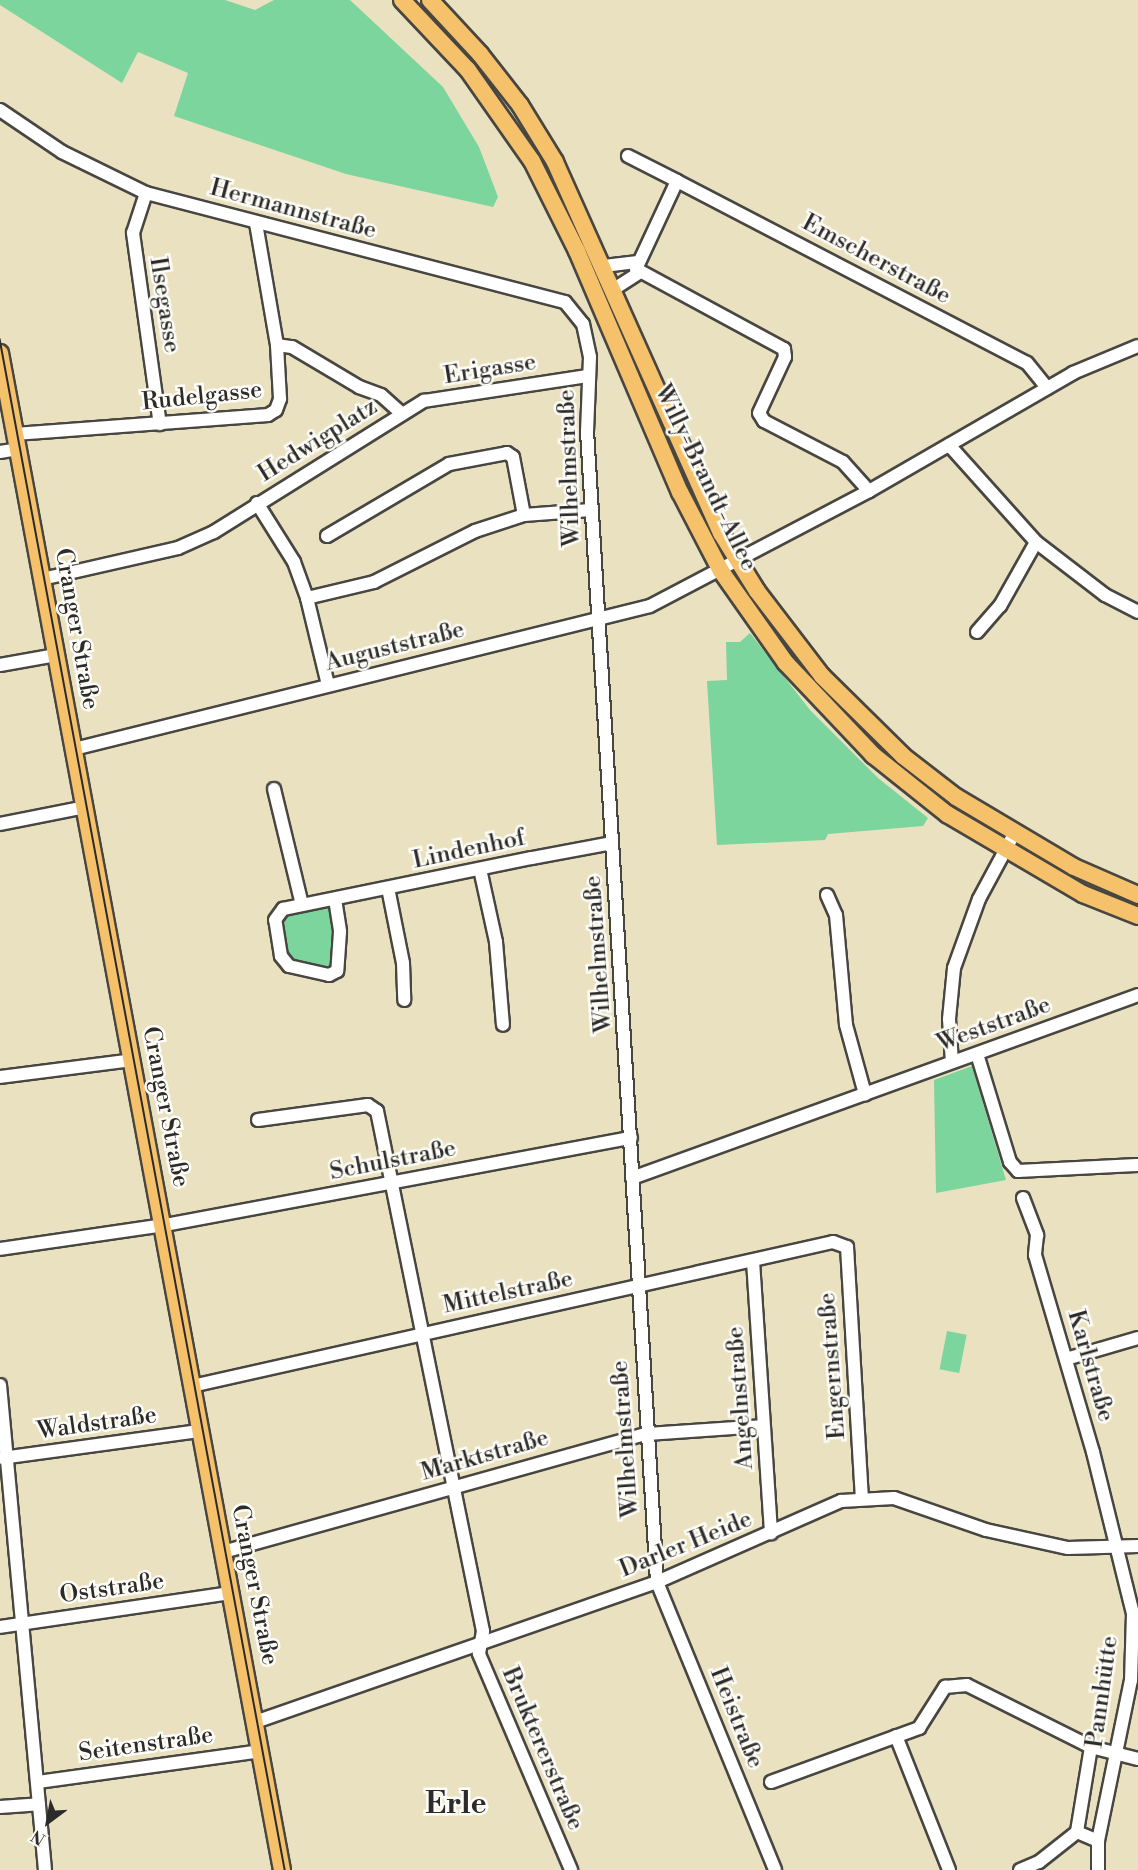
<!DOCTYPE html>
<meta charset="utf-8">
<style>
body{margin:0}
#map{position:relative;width:1138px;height:1870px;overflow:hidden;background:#eae1c0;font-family:"Libre Bodoni",serif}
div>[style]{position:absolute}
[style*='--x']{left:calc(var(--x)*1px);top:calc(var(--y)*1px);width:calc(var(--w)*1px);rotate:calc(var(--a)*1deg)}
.green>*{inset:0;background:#7bd59c;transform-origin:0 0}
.roads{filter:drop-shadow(2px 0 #484641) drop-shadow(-2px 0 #484641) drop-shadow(0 2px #484641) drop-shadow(0 -2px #484641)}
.minor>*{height:12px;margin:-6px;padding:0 6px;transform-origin:6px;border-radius:6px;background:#fff}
.major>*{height:16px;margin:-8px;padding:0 8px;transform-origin:8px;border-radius:8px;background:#f6c16b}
.tram>*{height:1.5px;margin:-0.75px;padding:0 0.75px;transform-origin:0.75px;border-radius:0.75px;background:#2b2b2b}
span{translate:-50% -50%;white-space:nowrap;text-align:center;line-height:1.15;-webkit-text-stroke:5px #fdfcf7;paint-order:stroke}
.street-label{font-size:24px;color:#2b2b2b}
.district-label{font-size:30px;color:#2b2b2b;font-weight:700}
.north{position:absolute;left:18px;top:1792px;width:60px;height:60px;-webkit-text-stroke:4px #fdfcf7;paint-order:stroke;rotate:212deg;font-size:16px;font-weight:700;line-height:24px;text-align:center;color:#2b2b2b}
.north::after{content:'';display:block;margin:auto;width:21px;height:27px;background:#2b2b2b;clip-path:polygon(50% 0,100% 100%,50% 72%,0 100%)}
</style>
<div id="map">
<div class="green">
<i style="clip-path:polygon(0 0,225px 0,255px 10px,274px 0,350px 0,443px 87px,479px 147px,498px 197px,493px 207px,346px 174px,174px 116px,188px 73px,138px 52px,122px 83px,0 5px)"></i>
<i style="clip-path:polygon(750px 633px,810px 710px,878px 778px,928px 818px,923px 826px,828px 834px,825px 840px,717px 845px,707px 681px,727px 680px,726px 642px,740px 642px)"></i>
<i style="clip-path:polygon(327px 907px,333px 908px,335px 966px,330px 970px,289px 961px,279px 920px,282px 916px)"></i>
<i style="clip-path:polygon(972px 1066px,1006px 1180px,936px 1193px,934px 1080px)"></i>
<i style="left:947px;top:1331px;width:20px;height:39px;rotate:11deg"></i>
</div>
<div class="roads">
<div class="minor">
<i style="--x:0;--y:110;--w:75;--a:34.1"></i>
<i style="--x:62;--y:152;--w:93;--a:26"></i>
<i style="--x:146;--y:193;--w:433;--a:14.6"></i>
<i style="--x:565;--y:302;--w:28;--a:51"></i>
<i style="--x:583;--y:324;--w:34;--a:78"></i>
<i style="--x:590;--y:357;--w:74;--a:92.3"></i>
<i style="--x:587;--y:431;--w:1153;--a:86.52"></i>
<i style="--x:657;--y:1582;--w:311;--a:67.7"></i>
<i style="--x:628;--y:156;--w:55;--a:27"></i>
<i style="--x:146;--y:193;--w:42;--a:108"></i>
<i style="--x:133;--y:233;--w:193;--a:82"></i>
<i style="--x:604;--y:266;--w:32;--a:-7"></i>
<i style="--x:614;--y:289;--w:30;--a:-33"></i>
<i style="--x:277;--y:345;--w:15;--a:8"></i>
<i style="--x:292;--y:347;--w:78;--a:30.8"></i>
<i style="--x:359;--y:387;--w:23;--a:20"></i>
<i style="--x:381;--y:395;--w:27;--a:42"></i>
<i style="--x:15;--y:434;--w:254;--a:-4.3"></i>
<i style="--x:268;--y:415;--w:9;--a:-32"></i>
<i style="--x:276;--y:410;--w:12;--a:-70"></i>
<i style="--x:280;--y:399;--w:54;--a:-93.2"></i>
<i style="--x:277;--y:345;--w:124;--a:-99.8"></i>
<i style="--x:949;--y:445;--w:130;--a:48.1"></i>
<i style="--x:1036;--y:542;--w:87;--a:37.5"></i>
<i style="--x:1105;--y:595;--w:37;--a:27"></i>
<i style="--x:0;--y:452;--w:18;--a:-9"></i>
<i style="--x:869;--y:491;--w:39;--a:-132"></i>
<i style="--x:843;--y:462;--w:89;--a:-152.6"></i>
<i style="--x:764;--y:421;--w:9;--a:-122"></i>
<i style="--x:759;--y:413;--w:62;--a:-65.1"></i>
<i style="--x:785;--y:357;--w:8;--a:-97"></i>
<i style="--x:784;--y:349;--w:168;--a:-151.6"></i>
<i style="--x:636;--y:269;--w:97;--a:-65"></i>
<i style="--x:677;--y:181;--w:394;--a:27.5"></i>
<i style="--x:1027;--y:363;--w:32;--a:51"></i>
<i style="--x:257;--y:503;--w:70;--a:57.9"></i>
<i style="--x:294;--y:562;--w:38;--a:70"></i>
<i style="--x:307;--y:598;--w:89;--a:76.4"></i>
<i style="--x:327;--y:536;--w:142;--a:-30.5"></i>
<i style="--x:449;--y:464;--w:59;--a:-10.7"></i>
<i style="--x:507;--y:453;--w:7;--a:34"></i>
<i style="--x:513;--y:457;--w:59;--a:79.3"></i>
<i style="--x:42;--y:579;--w:139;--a:-12.8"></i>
<i style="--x:178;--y:548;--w:39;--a:-24"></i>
<i style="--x:214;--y:532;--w:248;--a:-32"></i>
<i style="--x:424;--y:401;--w:166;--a:-8.7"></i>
<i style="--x:307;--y:598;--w:69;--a:-13.4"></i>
<i style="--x:374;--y:582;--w:113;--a:-26.8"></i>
<i style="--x:475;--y:531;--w:52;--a:-18.1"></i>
<i style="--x:524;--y:515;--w:67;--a:-4.3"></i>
<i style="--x:977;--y:632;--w:35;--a:-49"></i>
<i style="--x:1000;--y:606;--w:73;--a:-60.6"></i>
<i style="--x:0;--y:665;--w:57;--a:-10.1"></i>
<i style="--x:74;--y:749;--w:593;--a:-13.94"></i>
<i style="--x:650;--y:606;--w:247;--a:-27.7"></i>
<i style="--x:869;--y:491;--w:236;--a:-30"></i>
<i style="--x:1073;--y:373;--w:70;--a:-22.6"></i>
<i style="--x:274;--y:789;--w:119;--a:76.4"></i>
<i style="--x:0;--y:824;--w:87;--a:-11.3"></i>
<i style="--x:480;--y:869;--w:75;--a:77.6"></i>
<i style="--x:496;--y:942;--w:83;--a:85.2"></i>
<i style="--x:388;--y:888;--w:76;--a:78.7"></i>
<i style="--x:403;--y:963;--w:37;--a:88"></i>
<i style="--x:827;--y:895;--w:22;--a:66"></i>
<i style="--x:836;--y:915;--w:110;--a:84.8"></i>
<i style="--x:846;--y:1025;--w:72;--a:74.6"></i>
<i style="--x:335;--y:899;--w:33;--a:81"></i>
<i style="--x:340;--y:932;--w:39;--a:94"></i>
<i style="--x:337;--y:971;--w:9;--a:153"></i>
<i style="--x:329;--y:975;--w:41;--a:-167.3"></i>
<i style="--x:289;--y:966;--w:13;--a:-129"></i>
<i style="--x:281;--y:956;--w:36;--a:-99"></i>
<i style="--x:275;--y:920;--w:14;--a:-54"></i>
<i style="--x:283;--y:909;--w:254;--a:-11.6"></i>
<i style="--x:532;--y:858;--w:81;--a:-10.6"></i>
<i style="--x:977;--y:1054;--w:113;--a:73"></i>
<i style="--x:1010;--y:1162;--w:12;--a:48"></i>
<i style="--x:1018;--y:1171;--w:120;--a:-2.9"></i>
<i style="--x:952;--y:1062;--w:43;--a:-94"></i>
<i style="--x:949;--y:1019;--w:51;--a:-84.4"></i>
<i style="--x:954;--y:968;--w:73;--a:-70.1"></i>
<i style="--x:979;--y:899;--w:74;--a:-61.7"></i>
<i style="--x:0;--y:1077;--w:133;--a:-7.3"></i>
<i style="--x:258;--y:1120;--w:111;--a:-7.8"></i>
<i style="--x:368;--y:1105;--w:11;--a:34"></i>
<i style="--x:377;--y:1111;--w:531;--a:78.48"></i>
<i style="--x:483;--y:1631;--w:23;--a:100"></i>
<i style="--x:479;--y:1654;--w:235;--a:66.9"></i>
<i style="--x:632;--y:1178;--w:538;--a:-19.88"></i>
<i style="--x:1023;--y:1198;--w:40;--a:69"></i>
<i style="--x:1037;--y:1235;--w:20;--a:96"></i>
<i style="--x:1035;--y:1255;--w:205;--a:73.6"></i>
<i style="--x:1093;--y:1452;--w:167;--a:76.1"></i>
<i style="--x:1133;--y:1614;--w:66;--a:91.7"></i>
<i style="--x:1131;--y:1680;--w:164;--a:101.6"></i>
<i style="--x:1098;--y:1841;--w:29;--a:90"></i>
<i style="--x:0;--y:1249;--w:167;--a:-8.3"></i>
<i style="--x:165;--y:1225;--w:474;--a:-10.6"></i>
<i style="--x:753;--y:1261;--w:273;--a:86.2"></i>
<i style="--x:1066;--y:1359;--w:75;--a:-16.3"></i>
<i style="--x:0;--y:1385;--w:487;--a:84.7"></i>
<i style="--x:192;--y:1386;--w:657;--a:-12.66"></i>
<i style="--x:833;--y:1242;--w:15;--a:20"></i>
<i style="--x:847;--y:1247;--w:250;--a:86.6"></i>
<i style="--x:2;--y:1458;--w:200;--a:-7.8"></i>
<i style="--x:223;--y:1552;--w:439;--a:-15.6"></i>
<i style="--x:646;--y:1434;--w:117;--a:-3.9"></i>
<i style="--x:0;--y:1627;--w:232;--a:-8.4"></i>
<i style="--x:255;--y:1722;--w:426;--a:-19.2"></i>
<i style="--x:657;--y:1582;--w:201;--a:-23.8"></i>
<i style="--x:841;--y:1501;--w:53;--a:-3.2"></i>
<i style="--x:894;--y:1498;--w:97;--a:19.2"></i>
<i style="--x:986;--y:1530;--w:84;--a:12.4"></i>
<i style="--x:1068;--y:1548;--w:70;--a:-1.6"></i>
<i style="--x:896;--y:1736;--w:144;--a:68.4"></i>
<i style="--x:1091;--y:1747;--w:86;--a:99.4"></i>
<i style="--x:1077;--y:1832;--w:23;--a:23"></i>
<i style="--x:38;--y:1782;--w:224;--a:-7.9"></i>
<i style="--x:771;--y:1782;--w:158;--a:-20"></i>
<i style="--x:919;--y:1728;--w:49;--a:-57.6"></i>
<i style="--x:945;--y:1687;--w:22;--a:-5"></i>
<i style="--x:967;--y:1685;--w:139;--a:26.6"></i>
<i style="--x:1091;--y:1747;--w:49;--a:14.3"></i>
<i style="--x:0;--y:1807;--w:39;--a:-4"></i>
<i style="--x:1020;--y:1870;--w:21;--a:-23"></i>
<i style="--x:1039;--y:1862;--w:48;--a:-38.3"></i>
</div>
<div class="major">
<i style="--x:402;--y:0;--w:96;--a:46.7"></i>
<i style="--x:468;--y:70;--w:111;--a:54.9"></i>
<i style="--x:532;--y:161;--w:101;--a:63.4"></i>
<i style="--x:577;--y:251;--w:262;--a:66.9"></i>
<i style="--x:680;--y:492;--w:89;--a:62.6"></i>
<i style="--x:721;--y:571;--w:113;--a:54.8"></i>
<i style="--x:786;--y:663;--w:127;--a:46.6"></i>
<i style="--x:873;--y:755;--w:95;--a:38.6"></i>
<i style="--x:947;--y:814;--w:158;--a:30.5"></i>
<i style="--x:1083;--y:894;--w:59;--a:21.8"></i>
<i style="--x:430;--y:0;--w:74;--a:47.2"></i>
<i style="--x:480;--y:54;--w:65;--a:51.9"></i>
<i style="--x:520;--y:105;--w:67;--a:58.4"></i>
<i style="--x:555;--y:162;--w:406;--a:65.9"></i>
<i style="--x:721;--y:533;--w:68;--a:58.2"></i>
<i style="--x:757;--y:591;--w:107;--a:52.6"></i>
<i style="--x:822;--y:676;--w:114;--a:44.6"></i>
<i style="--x:903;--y:756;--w:67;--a:37.7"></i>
<i style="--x:956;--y:797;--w:137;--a:30.7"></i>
<i style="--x:1074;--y:867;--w:70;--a:23.6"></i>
<i style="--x:0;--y:353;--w:1543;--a:79.47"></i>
</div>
</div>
<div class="tram">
<i style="--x:0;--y:339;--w:1557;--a:79.45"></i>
</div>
<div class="street-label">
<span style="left:293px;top:210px;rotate:15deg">Hermannstraße</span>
<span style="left:876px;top:260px;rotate:28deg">Emscherstraße</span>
<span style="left:164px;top:305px;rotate:81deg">Ilsegasse</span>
<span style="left:490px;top:370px;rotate:-9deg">Erigasse</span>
<span style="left:202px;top:397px;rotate:-6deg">Rudelgasse</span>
<span style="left:318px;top:441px;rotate:-32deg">Hedwigplatz</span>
<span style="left:570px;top:468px;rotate:-92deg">Wilhelmstraße</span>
<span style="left:705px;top:478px;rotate:64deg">Willy-Brandt-Allee</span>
<span style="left:76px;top:629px;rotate:80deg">Cranger Straße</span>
<span style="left:395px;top:647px;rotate:-14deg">Auguststraße</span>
<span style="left:469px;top:850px;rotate:-12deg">Lindenhof</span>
<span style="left:599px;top:954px;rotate:-94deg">Wilhelmstraße</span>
<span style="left:994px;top:1025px;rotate:-20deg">Weststraße</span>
<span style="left:165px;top:1107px;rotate:79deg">Cranger Straße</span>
<span style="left:393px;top:1161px;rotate:-11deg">Schulstraße</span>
<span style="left:508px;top:1293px;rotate:-12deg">Mittelstraße</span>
<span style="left:833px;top:1366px;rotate:-94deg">Engernstraße</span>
<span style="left:1090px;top:1366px;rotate:74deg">Karlstraße</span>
<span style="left:741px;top:1398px;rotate:-94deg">Angelnstraße</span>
<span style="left:97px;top:1424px;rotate:-8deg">Waldstraße</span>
<span style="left:626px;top:1439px;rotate:-94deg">Wilhelmstraße</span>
<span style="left:485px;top:1456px;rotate:-16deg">Marktstraße</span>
<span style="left:686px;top:1545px;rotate:-22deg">Darler Heide</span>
<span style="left:254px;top:1585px;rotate:79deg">Cranger Straße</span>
<span style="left:112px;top:1589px;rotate:-8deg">Oststraße</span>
<span style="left:1103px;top:1692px;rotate:-82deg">Pannhütte</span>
<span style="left:736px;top:1718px;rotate:68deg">Heistraße</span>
<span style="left:146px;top:1745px;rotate:-8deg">Seitenstraße</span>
<span style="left:542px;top:1749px;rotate:67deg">Bruktererstraße</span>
</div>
<div class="district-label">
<span style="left:456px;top:1804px">Erle</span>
</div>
<div class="north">N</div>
</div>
